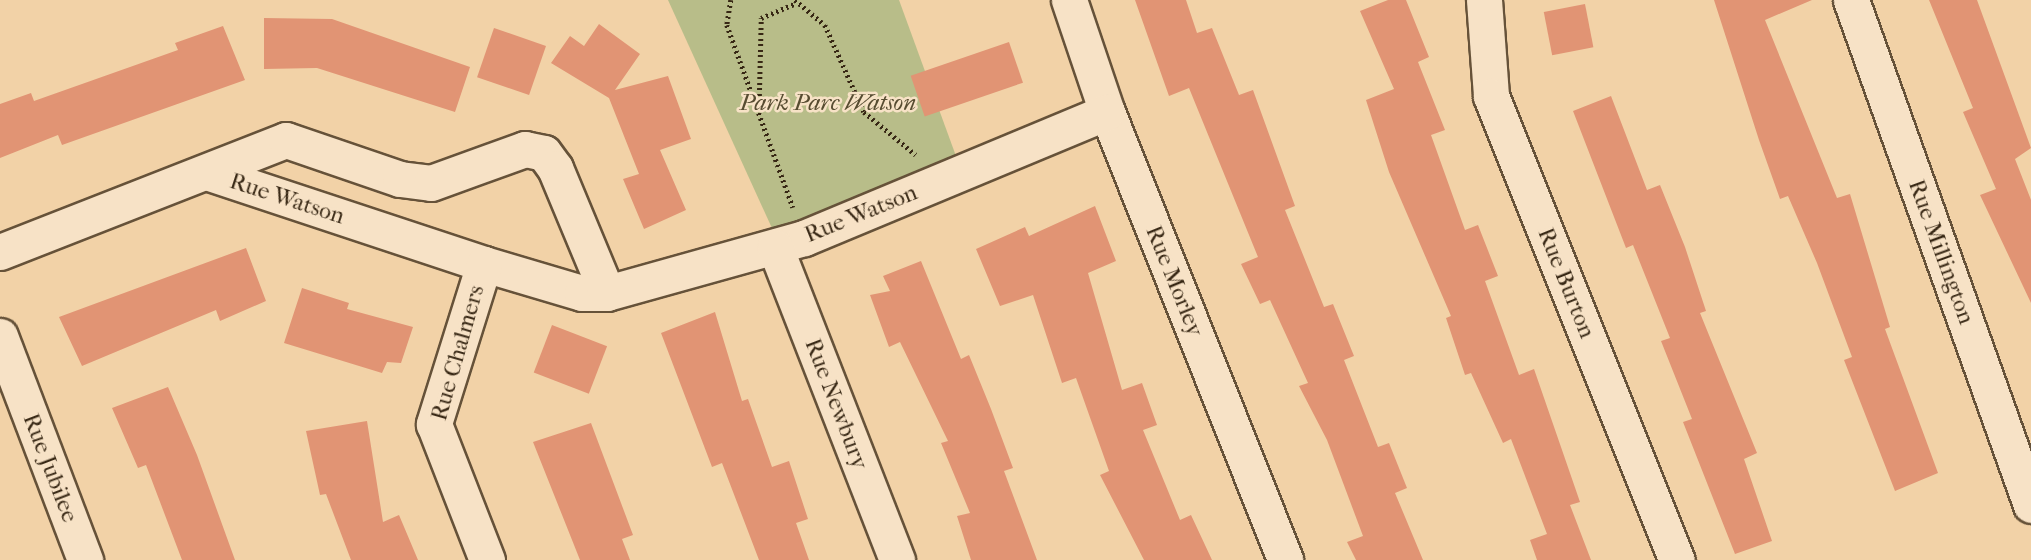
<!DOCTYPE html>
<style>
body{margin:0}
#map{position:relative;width:2031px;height:560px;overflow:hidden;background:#f2d2a7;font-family:"IM FELL French Canon",serif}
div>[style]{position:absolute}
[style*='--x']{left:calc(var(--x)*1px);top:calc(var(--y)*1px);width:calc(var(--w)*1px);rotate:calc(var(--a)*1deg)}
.green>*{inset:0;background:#b8bd89}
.building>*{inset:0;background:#e19474;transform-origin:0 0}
.path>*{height:4.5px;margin-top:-2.25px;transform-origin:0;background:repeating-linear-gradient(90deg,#372714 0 2px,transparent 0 5.5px)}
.roads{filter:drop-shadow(2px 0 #665239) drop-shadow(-2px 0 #665239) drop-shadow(0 2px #665239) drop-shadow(0 -2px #665239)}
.minor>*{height:35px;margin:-17.5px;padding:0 17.5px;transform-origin:17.5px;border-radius:17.5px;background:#f7e2c6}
span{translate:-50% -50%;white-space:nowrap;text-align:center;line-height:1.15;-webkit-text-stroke:5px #f7e2c6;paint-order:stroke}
.park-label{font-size:23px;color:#574c31;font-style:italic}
.street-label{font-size:23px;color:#372714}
</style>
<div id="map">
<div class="green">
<i style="clip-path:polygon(668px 0,899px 0,964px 178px,781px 248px)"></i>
</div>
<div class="building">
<i style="clip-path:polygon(1135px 0,1186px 0,1197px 33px,1212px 28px,1239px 95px,1253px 90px,1295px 206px,1285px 210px,1324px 307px,1333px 304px,1354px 356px,1344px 360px,1378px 447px,1389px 443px,1407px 488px,1395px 493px,1423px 560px,1356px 560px,1347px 542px,1363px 536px,1327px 440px,1299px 386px,1308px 383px,1270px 300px,1260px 304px,1241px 264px,1258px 257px,1189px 88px,1169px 96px)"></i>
<i style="clip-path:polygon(1388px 0,1406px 0,1429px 57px,1418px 62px,1445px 130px,1431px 135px,1465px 230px,1478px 225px,1498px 276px,1485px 281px,1519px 375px,1534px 369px,1580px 502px,1570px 505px,1591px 560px,1537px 560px,1530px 540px,1547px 534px,1511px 439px,1503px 443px,1471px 373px,1465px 375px,1446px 318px,1451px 316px,1389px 172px,1366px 100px,1394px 89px,1360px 11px)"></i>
<i style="clip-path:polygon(1714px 0,1812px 0,1765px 20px,1837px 198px,1850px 194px,1890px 327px,1885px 329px,1938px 473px,1895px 491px,1844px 360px,1852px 357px,1817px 263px,1788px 196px,1780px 199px,1759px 140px)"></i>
<i style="clip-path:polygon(1929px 0,1977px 0,2031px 148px,2015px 159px,2031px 200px,2031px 303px,1980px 195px,1996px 189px,1963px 112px,1973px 108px)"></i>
<i style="left:1585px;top:4px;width:44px;height:42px;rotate:79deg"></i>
<i style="clip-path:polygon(264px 18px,332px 19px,470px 67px,455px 112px,317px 68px,264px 69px)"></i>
<i style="clip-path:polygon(599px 24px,640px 54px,615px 90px,668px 76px,691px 139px,660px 150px,686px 210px,644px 229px,623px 179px,639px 174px,609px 98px,551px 63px,570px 36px,584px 46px)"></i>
<i style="clip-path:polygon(223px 26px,245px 80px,62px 145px,58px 135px,0 158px,0 104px,31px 93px,34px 101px,178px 50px,175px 43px)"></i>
<i style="left:494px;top:28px;width:55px;height:52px;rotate:19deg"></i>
<i style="left:1009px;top:42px;width:43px;height:104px;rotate:71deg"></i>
<i style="clip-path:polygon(1611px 96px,1647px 190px,1660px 185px,1685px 247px,1706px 311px,1700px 313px,1757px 453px,1744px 459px,1772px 541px,1735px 554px,1683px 422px,1692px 419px,1661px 341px,1670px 338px,1633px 245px,1626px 248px,1573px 111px)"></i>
<i style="clip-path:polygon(1095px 206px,1116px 261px,1088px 273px,1122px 390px,1142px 383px,1157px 425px,1143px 430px,1180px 520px,1191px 515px,1212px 560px,1144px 560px,1100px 475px,1109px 471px,1076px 378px,1062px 383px,1033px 295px,1000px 306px,976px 249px,1025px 227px,1029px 236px)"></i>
<i style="clip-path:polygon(246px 248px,266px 301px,220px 321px,216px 310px,82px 366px,59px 317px)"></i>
<i style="clip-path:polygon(921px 261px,961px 359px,969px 355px,991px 409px,1013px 468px,1004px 471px,1037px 560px,971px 560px,957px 516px,970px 513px,941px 443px,948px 441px,900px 342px,889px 347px,870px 295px,890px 291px,883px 276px)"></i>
<i style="clip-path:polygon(302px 288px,349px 303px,347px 309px,413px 327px,401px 363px,387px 362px,382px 373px,284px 343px)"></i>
<i style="clip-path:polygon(715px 312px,742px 401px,748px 399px,772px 467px,789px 461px,808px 519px,796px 523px,809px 560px,759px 560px,722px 463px,712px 467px,661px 333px)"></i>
<i style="left:552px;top:325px;width:59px;height:51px;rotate:21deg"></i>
<i style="clip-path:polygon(168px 387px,197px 455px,235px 560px,182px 560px,146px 465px,138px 468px,112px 408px)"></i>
<i style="clip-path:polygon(367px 421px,383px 522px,399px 515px,418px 560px,351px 560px,326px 494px,320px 495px,306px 431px)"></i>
<i style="clip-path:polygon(591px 423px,633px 535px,622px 539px,630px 560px,580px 560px,533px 442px)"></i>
</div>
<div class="path">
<i style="--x:731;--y:0;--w:25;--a:99"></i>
<i style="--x:727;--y:25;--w:194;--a:70.1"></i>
<i style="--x:795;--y:0;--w:39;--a:40"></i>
<i style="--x:825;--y:25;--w:95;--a:65.9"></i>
<i style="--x:864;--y:112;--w:67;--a:39.6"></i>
<i style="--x:759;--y:101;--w:83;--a:-88.6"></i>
<i style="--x:761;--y:18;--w:38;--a:-23"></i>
</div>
<div class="roads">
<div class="minor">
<i style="--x:1069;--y:0;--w:118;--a:71.3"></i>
<i style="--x:1107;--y:112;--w:482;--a:68.3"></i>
<i style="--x:1484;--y:0;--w:96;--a:85.8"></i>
<i style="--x:1491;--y:96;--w:500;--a:68.2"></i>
<i style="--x:1851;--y:0;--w:536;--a:70.38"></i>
<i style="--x:209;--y:173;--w:290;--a:18.3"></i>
<i style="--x:484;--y:264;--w:102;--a:16.5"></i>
<i style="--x:582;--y:293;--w:25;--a:0"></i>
<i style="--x:607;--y:293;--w:205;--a:-15.6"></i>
<i style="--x:804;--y:238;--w:328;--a:-22.6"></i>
<i style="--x:775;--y:247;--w:336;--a:68.7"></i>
<i style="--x:0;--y:252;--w:307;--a:-21.4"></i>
<i style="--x:286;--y:140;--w:120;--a:18.9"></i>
<i style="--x:400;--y:179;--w:31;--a:7"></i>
<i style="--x:431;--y:183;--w:100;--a:-19.9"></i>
<i style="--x:525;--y:149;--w:19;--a:12"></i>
<i style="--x:544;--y:153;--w:19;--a:54"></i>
<i style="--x:555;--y:168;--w:135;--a:67.4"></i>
<i style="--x:484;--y:264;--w:168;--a:107.4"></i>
<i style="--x:434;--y:424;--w:146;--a:68.7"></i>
<i style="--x:0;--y:336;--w:240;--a:69.2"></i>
</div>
</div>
<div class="park-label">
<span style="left:828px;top:103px">Park Parc Watson</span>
</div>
<div class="street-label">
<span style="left:287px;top:199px;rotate:18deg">Rue Watson</span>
<span style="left:861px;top:214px;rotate:-22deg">Rue Watson</span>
<span style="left:1941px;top:252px;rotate:70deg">Rue Millington</span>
<span style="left:1174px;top:281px;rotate:68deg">Rue Morley</span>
<span style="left:1566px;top:283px;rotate:68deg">Rue Burton</span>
<span style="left:458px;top:353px;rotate:-74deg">Rue Chalmers</span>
<span style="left:836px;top:404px;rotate:69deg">Rue Newbury</span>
<span style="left:50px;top:468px;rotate:69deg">Rue Jubilee</span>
</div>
</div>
